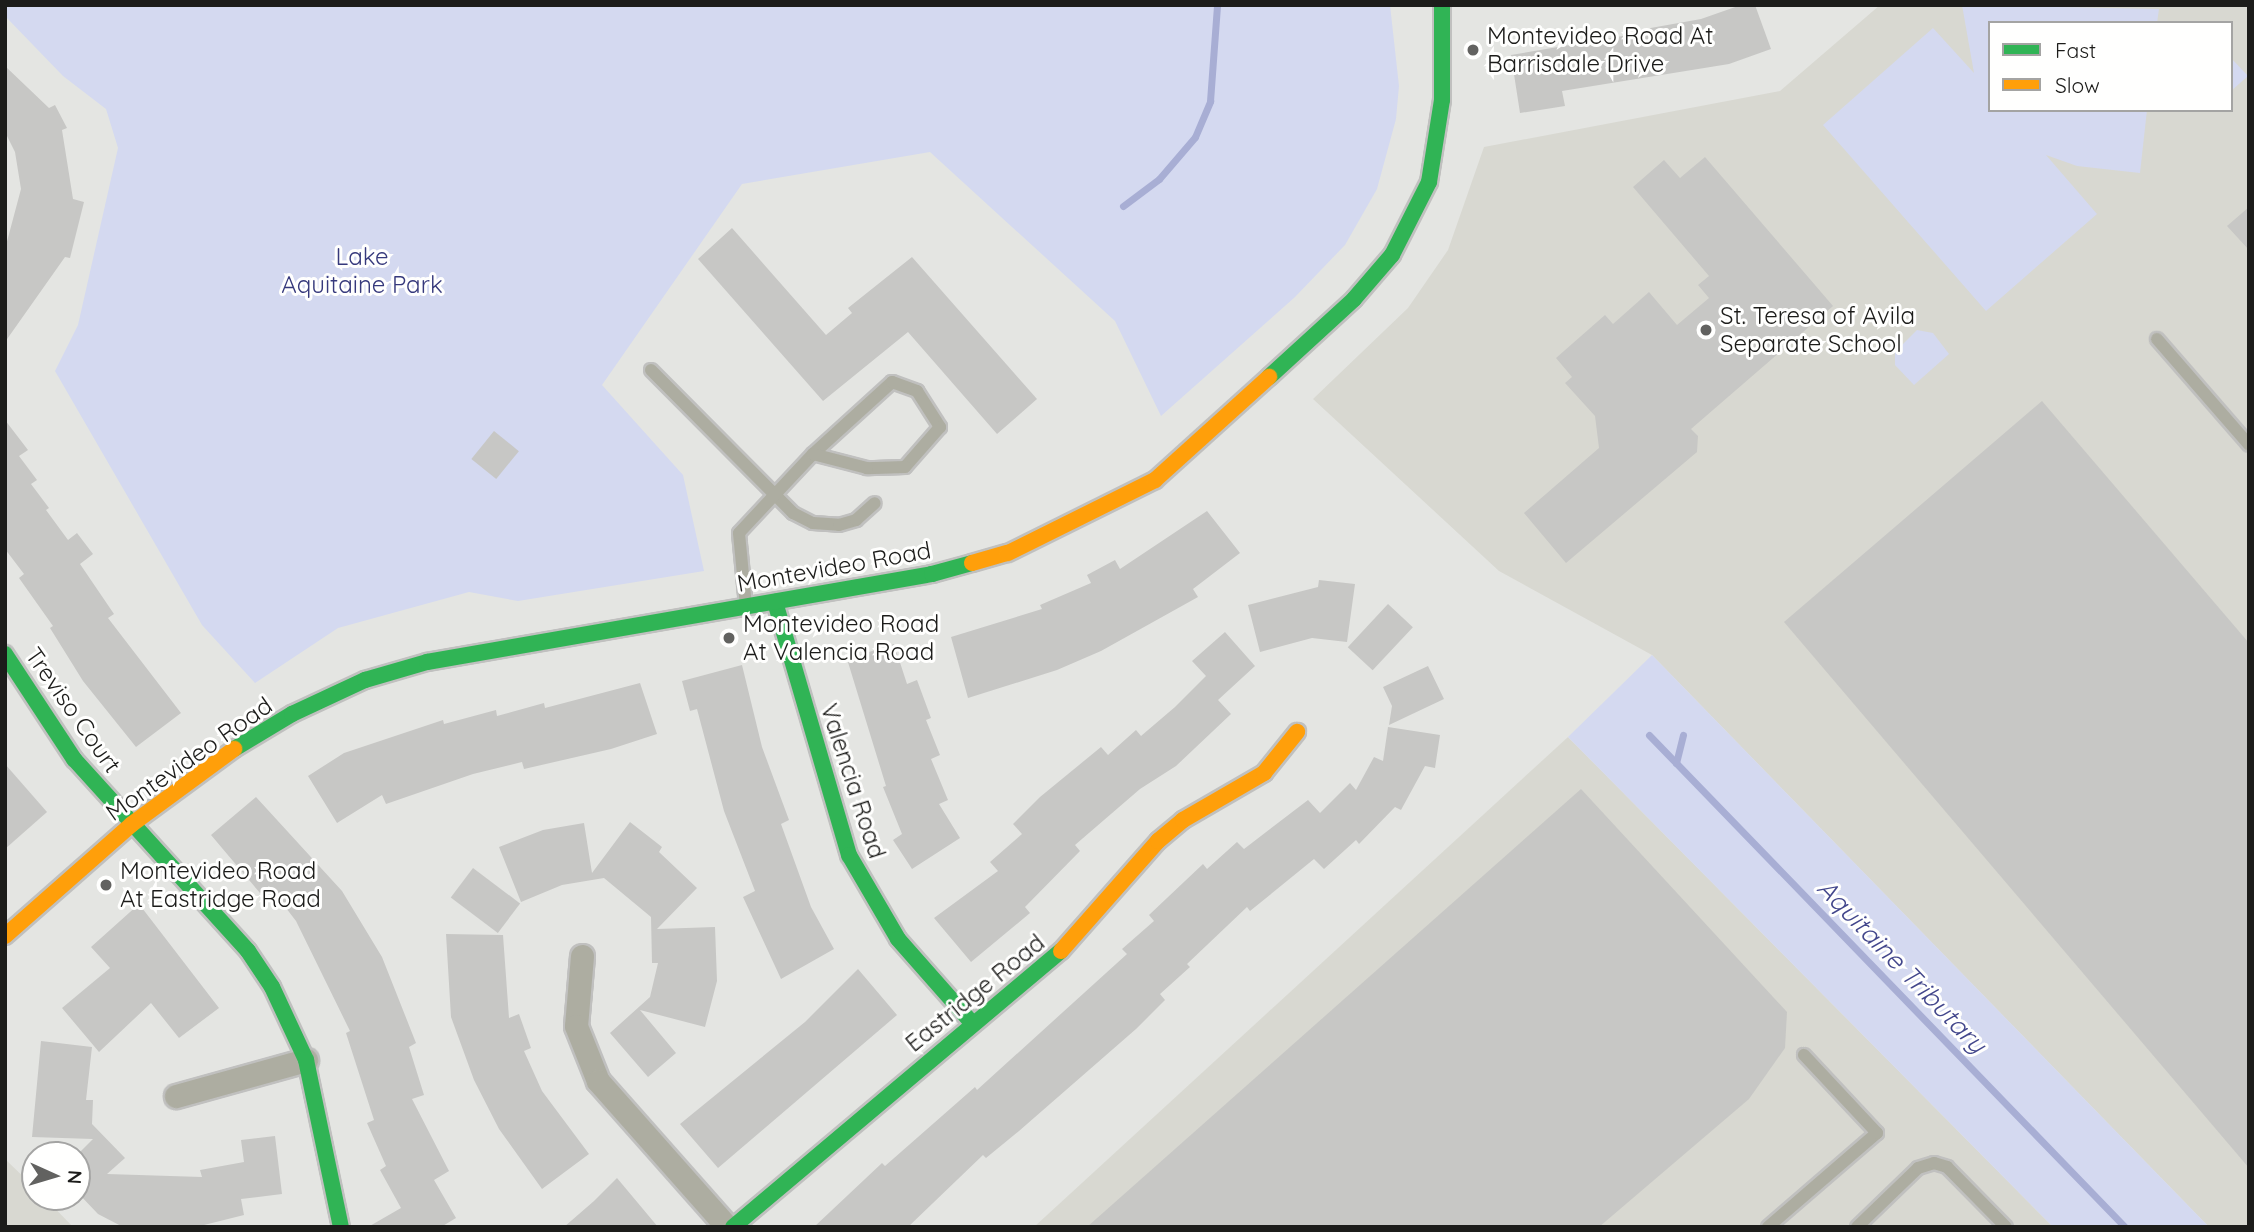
<!DOCTYPE html>
<style>
body{margin:0}
#map{position:relative;width:2254px;height:1232px;overflow:hidden;background:#e4e5e2;font-family:Quicksand,sans-serif}
div>[style]{position:absolute}
[style*='--x']{left:calc(var(--x)*1px);top:calc(var(--y)*1px);width:calc(var(--w)*1px);rotate:calc(var(--a)*1deg)}
.built>*{inset:0;background:#d8d8d1}
.green>*{inset:0;background:#d4d9f0}
.stream>*{height:7px;margin:-3.5px;padding:0 3.5px;transform-origin:3.5px;border-radius:3.5px;background:#a8aed4}
.building>*{inset:0;background:#c7c7c5;transform-origin:0 0}
.roads{filter:drop-shadow(2px 0 #c0c0bf) drop-shadow(-2px 0 #c0c0bf) drop-shadow(0 2px #c0c0bf) drop-shadow(0 -2px #c0c0bf)}
.lane>*{height:12px;margin:-6px;padding:0 6px;transform-origin:6px;border-radius:6px;background:#adada1}
.street>*{height:23px;margin:-11.5px;padding:0 11.5px;transform-origin:11.5px;border-radius:11.5px;background:#adada1}
.fast>*{height:16px;margin:-8px;padding:0 8px;transform-origin:8px;border-radius:8px;background:#30b455}
.slow>*{height:16px;margin:-8px;padding:0 8px;transform-origin:8px;border-radius:8px;background:#ff9f0a}
.dots>*{width:19px;height:19px;translate:-50% -50%;box-sizing:border-box;border:4px solid #fffffe;border-radius:50%}
span{translate:-50% -50%;white-space:nowrap;text-align:center;line-height:1.15;-webkit-text-stroke:6px #fffffe;paint-order:stroke}
.poi-label{font-size:24px;color:#1c1c1a}
.left{translate:0 -50%;text-align:left}
.park-label{font-size:24px;color:#36397c}
.street-label{font-size:24px;color:#1c1c1a}
.water-label{font-size:26px;color:#43478c;font-style:italic}
.frame{position:absolute;inset:0;border:7px solid #1c1c1a;pointer-events:none}
.legend{position:absolute;left:1988px;top:21px;width:245px;height:91px;box-sizing:border-box;background:#fffffe;border:2px solid #a4a4a3;margin:0;padding:9px 12px;list-style:none;font-size:21px;color:#1c1c1a}
.legend li{display:flex;align-items:center;gap:14px;height:35px}
.legend b{width:35px;border:2px solid #a4a4a3}
.north{position:absolute;left:21px;top:1141px;width:70px;height:70px;box-sizing:border-box;background:#fffffe;border:2px solid #a4a4a3;border-radius:50%;rotate:94deg;font-size:19px;font-weight:700;line-height:28px;text-align:center;color:#1c1c1a}
.north::after{content:'';display:block;margin:auto;width:24px;height:32px;background:#626260;clip-path:polygon(50% 0,100% 100%,50% 72%,0 100%)}
</style>
<div id="map">
<div class="built">
<i style="clip-path:polygon(evenodd,1880px 5px,2249px 5px,2249px 1227px,2209px 1227px,1652px 655px,1499px 571px,1313px 399px,1408px 308px,1448px 250px,1484px 147px,1780px 91px,1880px 5px,1990px 23px,2231px 23px,2231px 110px,1990px 110px,1990px 23px)"></i>
<i style="clip-path:polygon(1568px 737px,2053px 1227px,1034px 1227px)"></i>
<i style="clip-path:polygon(5px 1159px,35px 1188px,35px 1197px,44px 1197px,73px 1227px,5px 1227px)"></i>
</div>
<div class="green">
<i style="clip-path:polygon(5px 5px,1390px 5px,1399px 86px,1396px 119px,1377px 189px,1345px 245px,1295px 297px,1161px 416px,1115px 321px,930px 152px,742px 184px,602px 385px,683px 475px,704px 571px,518px 601px,469px 592px,338px 628px,255px 683px,202px 625px,55px 371px,78px 325px,118px 148px,106px 109px,63px 76px,5px 16px)"></i>
<i style="clip-path:polygon(1962px 5px,2159px 9px,2157px 23px,1990px 23px,1990px 110px,2147px 110px,2140px 173px,2077px 166px,2046px 155px,2097px 214px,1986px 311px,1823px 125px,1933px 28px,1974px 73px)"></i>
<i style="clip-path:polygon(2231px 58px,2248px 76px,2231px 91px)"></i>
<i style="clip-path:polygon(1917px 330px,1933px 333px,1949px 354px,1914px 385px,1895px 365px,1895px 352px)"></i>
<i style="clip-path:polygon(1652px 655px,2209px 1227px,2053px 1227px,1568px 737px)"></i>
</div>
<div class="stream">
<i style="--x:1123;--y:206;--w:45;--a:-36.9"></i>
<i style="--x:1159;--y:179;--w:55;--a:-49.4"></i>
<i style="--x:1195;--y:137;--w:39;--a:-67"></i>
<i style="--x:1210;--y:101;--w:96;--a:-85.8"></i>
<i style="--x:1649;--y:735;--w:685;--a:45.95"></i>
<i style="--x:1676;--y:763;--w:29;--a:-76"></i>
</div>
<div class="building">
<i style="clip-path:polygon(1741px 5px,1755px 5px,1771px 49px,1729px 64px,1562px 91px,1565px 106px,1520px 113px,1511px 55px,1646px 32px,1645px 29px,1701px 19px)"></i>
<i style="clip-path:polygon(5px 66px,49px 108px,55px 105px,67px 128px,62px 130px,73px 199px,84px 202px,70px 258px,65px 257px,5px 342px,5px 249px,21px 189px,15px 152px,5px 132px)"></i>
<i style="clip-path:polygon(1705px 157px,1833px 306px,1691px 429px,1698px 436px,1697px 452px,1566px 563px,1524px 513px,1599px 448px,1595px 416px,1565px 383px,1572px 377px,1556px 358px,1605px 315px,1613px 324px,1649px 292px,1677px 325px,1709px 298px,1698px 285px,1709px 276px,1633px 187px,1664px 160px,1680px 178px)"></i>
<i style="clip-path:polygon(2249px 207px,2249px 250px,2227px 226px)"></i>
<i style="clip-path:polygon(732px 228px,826px 335px,852px 313px,848px 308px,912px 257px,1037px 399px,997px 434px,908px 332px,823px 401px,698px 259px)"></i>
<i style="clip-path:polygon(2042px 401px,2249px 643px,2249px 1168px,1784px 622px)"></i>
<i style="clip-path:polygon(5px 420px,28px 450px,19px 456px,37px 480px,31px 484px,49px 508px,46px 510px,68px 540px,77px 533px,93px 554px,80px 564px,114px 614px,108px 618px,181px 713px,136px 747px,83px 681px,50px 628px,53px 626px,19px 578px,24px 574px,5px 549px)"></i>
<i style="left:494px;top:431px;width:32px;height:36px;rotate:39deg"></i>
<i style="clip-path:polygon(1207px 511px,1240px 553px,1193px 589px,1198px 597px,1101px 651px,1057px 670px,968px 698px,951px 637px,1042px 609px,1040px 605px,1091px 583px,1087px 575px,1115px 560px,1120px 569px)"></i>
<i style="clip-path:polygon(1319px 580px,1355px 584px,1347px 642px,1312px 638px,1260px 652px,1248px 605px,1318px 587px)"></i>
<i style="left:1388px;top:604px;width:34px;height:59px;rotate:43deg"></i>
<i style="clip-path:polygon(1225px 632px,1255px 666px,1218px 700px,1231px 714px,1176px 766px,1140px 789px,1075px 845px,1080px 851px,1025px 907px,1030px 913px,971px 962px,934px 918px,998px 871px,990px 862px,1022px 834px,1013px 824px,1040px 797px,1101px 747px,1108px 755px,1136px 730px,1141px 736px,1175px 707px,1206px 676px,1192px 661px)"></i>
<i style="clip-path:polygon(894px 644px,907px 684px,917px 680px,931px 718px,926px 720px,940px 755px,931px 759px,948px 800px,939px 804px,960px 838px,912px 869px,893px 840px,902px 834px,883px 787px,886px 786px,847px 659px)"></i>
<i style="clip-path:polygon(742px 665px,762px 747px,789px 820px,781px 824px,811px 907px,834px 949px,781px 979px,743px 897px,755px 891px,724px 811px,697px 709px,690px 711px,682px 681px)"></i>
<i style="clip-path:polygon(1428px 666px,1444px 699px,1389px 725px,1392px 706px,1383px 687px)"></i>
<i style="clip-path:polygon(640px 683px,657px 734px,611px 749px,524px 769px,522px 762px,473px 774px,386px 804px,382px 795px,337px 823px,308px 776px,344px 753px,443px 720px,444px 724px,496px 710px,497px 716px,544px 703px,545px 708px)"></i>
<i style="clip-path:polygon(1388px 727px,1440px 735px,1435px 768px,1425px 766px,1401px 810px,1395px 807px,1359px 844px,1356px 840px,1324px 869px,1314px 859px,1250px 911px,1247px 907px,1187px 964px,1190px 967px,1160px 994px,1165px 1000px,1136px 1029px,1019px 1131px,986px 1158px,983px 1155px,908px 1227px,814px 1227px,882px 1163px,885px 1166px,975px 1087px,977px 1090px,1127px 954px,1122px 949px,1154px 921px,1149px 915px,1203px 864px,1207px 869px,1237px 842px,1244px 849px,1308px 800px,1320px 813px,1350px 783px,1356px 790px,1374px 757px,1383px 761px)"></i>
<i style="clip-path:polygon(5px 764px,47px 812px,5px 849px)"></i>
<i style="clip-path:polygon(1581px 789px,1787px 1012px,1785px 1048px,1749px 1099px,1599px 1227px,1087px 1227px)"></i>
<i style="clip-path:polygon(256px 797px,342px 891px,382px 957px,416px 1043px,409px 1047px,424px 1095px,412px 1099px,449px 1171px,434px 1180px,456px 1218px,441px 1227px,368px 1227px,401px 1208px,380px 1170px,386px 1166px,367px 1123px,374px 1120px,346px 1033px,350px 1031px,296px 921px,269px 886px,260px 893px,211px 835px)"></i>
<i style="clip-path:polygon(630px 822px,662px 847px,659px 852px,697px 888px,657px 929px,715px 927px,717px 981px,705px 1027px,640px 1010px,676px 1053px,648px 1077px,610px 1033px,650px 997px,658px 963px,652px 963px,651px 917px,604px 878px,562px 885px,521px 902px,499px 847px,543px 830px,584px 823px,592px 873px)"></i>
<i style="left:473px;top:868px;width:59px;height:37px;rotate:37deg"></i>
<i style="clip-path:polygon(139px 904px,219px 1008px,179px 1038px,151px 1003px,99px 1052px,62px 1008px,110px 968px,91px 947px)"></i>
<i style="clip-path:polygon(446px 934px,503px 935px,509px 1018px,519px 1014px,531px 1048px,524px 1051px,542px 1091px,589px 1154px,542px 1189px,499px 1129px,474px 1080px,451px 1017px)"></i>
<i style="clip-path:polygon(858px 969px,897px 1015px,718px 1168px,680px 1124px,805px 1022px)"></i>
<i style="clip-path:polygon(41px 1041px,92px 1047px,86px 1100px,93px 1100px,92px 1124px,125px 1158px,107px 1174px,202px 1177px,200px 1170px,244px 1162px,241px 1140px,275px 1136px,282px 1194px,241px 1199px,244px 1215px,196px 1227px,123px 1227px,98px 1214px,77px 1192px,77px 1155px,93px 1139px,32px 1137px)"></i>
<i style="clip-path:polygon(617px 1178px,658px 1227px,564px 1227px,594px 1201px)"></i>
</div>
<div class="roads">
<div class="lane">
<i style="--x:2157;--y:339;--w:140;--a:49"></i>
<i style="--x:651;--y:370;--w:202;--a:45.2"></i>
<i style="--x:793;--y:513;--w:22;--a:27"></i>
<i style="--x:813;--y:523;--w:26;--a:4"></i>
<i style="--x:839;--y:525;--w:18;--a:-16"></i>
<i style="--x:856;--y:520;--w:25;--a:-42"></i>
<i style="--x:746;--y:606;--w:73;--a:-95.5"></i>
<i style="--x:739;--y:533;--w:108;--a:-46.9"></i>
<i style="--x:813;--y:454;--w:107;--a:-42.3"></i>
<i style="--x:892;--y:382;--w:27;--a:20"></i>
<i style="--x:917;--y:391;--w:43;--a:57.4"></i>
<i style="--x:940;--y:427;--w:53;--a:131.2"></i>
<i style="--x:905;--y:467;--w:38;--a:178"></i>
<i style="--x:867;--y:468;--w:56;--a:-165.5"></i>
<i style="--x:1768;--y:1227;--w:144;--a:-40.8"></i>
<i style="--x:1877;--y:1133;--w:107;--a:-133.1"></i>
<i style="--x:1857;--y:1227;--w:85;--a:-44"></i>
<i style="--x:1918;--y:1168;--w:17;--a:-17"></i>
<i style="--x:1934;--y:1163;--w:14;--a:17"></i>
<i style="--x:1947;--y:1167;--w:84;--a:45.5"></i>
</div>
<div class="street">
<i style="--x:582;--y:956;--w:70;--a:94.9"></i>
<i style="--x:576;--y:1026;--w:59;--a:68.2"></i>
<i style="--x:598;--y:1081;--w:195;--a:48.5"></i>
<i style="--x:176;--y:1096;--w:135;--a:-15.5"></i>
</div>
<div class="fast">
<i style="--x:1269;--y:377;--w:115;--a:-42.5"></i>
<i style="--x:1354;--y:299;--w:58;--a:-49.2"></i>
<i style="--x:1392;--y:255;--w:82;--a:-63.1"></i>
<i style="--x:1429;--y:182;--w:83;--a:-81"></i>
<i style="--x:1442;--y:100;--w:95;--a:-90"></i>
<i style="--x:775;--y:602;--w:264;--a:73.7"></i>
<i style="--x:849;--y:855;--w:97;--a:59.7"></i>
<i style="--x:898;--y:939;--w:112;--a:48.6"></i>
<i style="--x:5;--y:654;--w:126;--a:56.7"></i>
<i style="--x:74;--y:759;--w:259;--a:47.8"></i>
<i style="--x:248;--y:951;--w:43;--a:56.3"></i>
<i style="--x:272;--y:987;--w:81;--a:65"></i>
<i style="--x:306;--y:1060;--w:171;--a:78.2"></i>
<i style="--x:234;--y:749;--w:68;--a:-31.1"></i>
<i style="--x:292;--y:714;--w:81;--a:-25"></i>
<i style="--x:365;--y:680;--w:65;--a:-16.2"></i>
<i style="--x:427;--y:662;--w:513;--a:-9.88"></i>
<i style="--x:932;--y:574;--w:41;--a:-15.4"></i>
<i style="--x:733;--y:1227;--w:429;--a:-40.1"></i>
</div>
<div class="slow">
<i style="--x:972;--y:563;--w:37;--a:-16"></i>
<i style="--x:1008;--y:553;--w:164;--a:-26.4"></i>
<i style="--x:1155;--y:480;--w:154;--a:-42.1"></i>
<i style="--x:5;--y:936;--w:169;--a:-41.4"></i>
<i style="--x:132;--y:824;--w:127;--a:-36.3"></i>
<i style="--x:1061;--y:951;--w:147;--a:-48.6"></i>
<i style="--x:1158;--y:841;--w:33;--a:-40"></i>
<i style="--x:1183;--y:820;--w:94;--a:-30.1"></i>
<i style="--x:1264;--y:773;--w:53;--a:-51.2"></i>
</div>
</div>
<div class="dots">
<i style="left:1473px;top:50px;background:#626260"></i>
<i style="left:1706px;top:330px;background:#626260"></i>
<i style="left:729px;top:638px;background:#626260"></i>
<i style="left:106px;top:885px;background:#626260"></i>
</div>
<div class="poi-label">
<span class="left" style="left:1487px;top:50px">Montevideo Road At<br>Barrisdale Drive</span>
<span class="left" style="left:1720px;top:330px">St. Teresa of Avila<br>Separate School</span>
<span class="left" style="left:743px;top:638px">Montevideo Road<br>At Valencia Road</span>
<span class="left" style="left:120px;top:885px">Montevideo Road<br>At Eastridge Road</span>
</div>
<div class="park-label">
<span style="left:362px;top:271px">Lake<br>Aquitaine Park</span>
</div>
<div class="street-label">
<span style="left:834px;top:567px;rotate:-10deg">Montevideo Road</span>
<span style="left:73px;top:710px;rotate:55deg">Treviso Court</span>
<span style="left:189px;top:759px;rotate:-35deg">Montevideo Road</span>
<span style="left:853px;top:781px;rotate:72deg">Valencia Road</span>
<span style="left:975px;top:993px;rotate:-39deg">Eastridge Road</span>
</div>
<div class="water-label">
<span style="left:1902px;top:966px;rotate:46deg">Aquitaine Tributary</span>
</div>
<div class="frame"></div>
<ul class="legend">
<li><b style="height:9px;background:#30b455"></b>Fast</li>
<li><b style="height:9px;background:#ff9f0a"></b>Slow</li>
</ul>
<div class="north">N</div>
</div>
